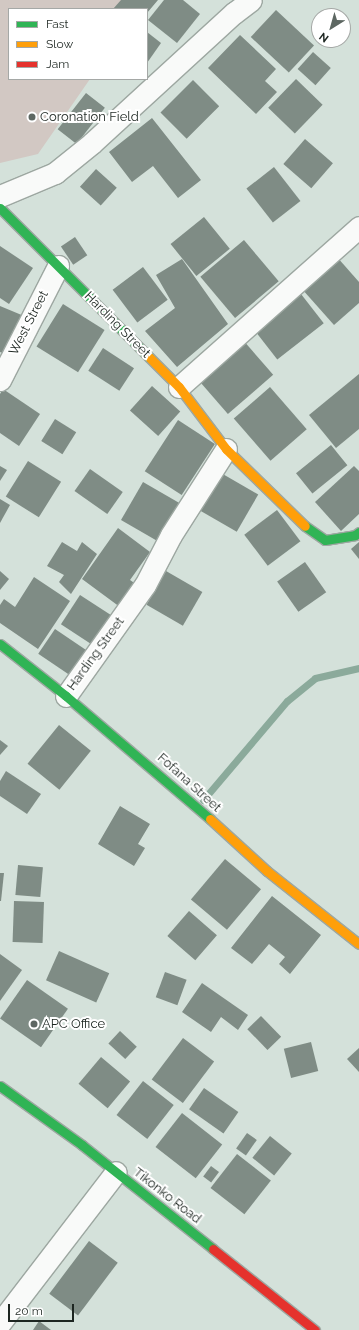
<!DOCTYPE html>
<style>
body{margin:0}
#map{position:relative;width:359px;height:1330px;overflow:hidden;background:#d4e1da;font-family:Raleway,sans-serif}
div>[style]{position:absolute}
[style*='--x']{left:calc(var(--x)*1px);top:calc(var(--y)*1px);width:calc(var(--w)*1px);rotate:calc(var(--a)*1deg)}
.green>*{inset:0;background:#d2c8c3}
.stream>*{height:7px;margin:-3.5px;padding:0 3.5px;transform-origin:3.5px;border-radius:3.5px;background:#8baa9b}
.building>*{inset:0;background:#7f8c85;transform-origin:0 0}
.roads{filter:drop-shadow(1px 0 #9da7a1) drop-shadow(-1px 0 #9da7a1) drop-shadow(0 1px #9da7a1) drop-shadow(0 -1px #9da7a1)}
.street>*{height:21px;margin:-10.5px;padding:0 10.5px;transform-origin:10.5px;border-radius:10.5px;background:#f9faf9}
.fast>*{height:9px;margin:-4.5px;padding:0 4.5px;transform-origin:4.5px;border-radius:4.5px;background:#30b455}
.slow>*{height:9px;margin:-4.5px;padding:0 4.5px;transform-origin:4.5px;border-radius:4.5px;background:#ff9f0a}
.jam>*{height:9px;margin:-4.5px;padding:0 4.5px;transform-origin:4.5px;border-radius:4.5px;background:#e5322d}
.dots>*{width:11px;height:11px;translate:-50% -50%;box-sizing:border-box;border:2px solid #fff;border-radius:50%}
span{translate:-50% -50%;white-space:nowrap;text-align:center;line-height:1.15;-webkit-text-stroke:4px #fff;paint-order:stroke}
.poi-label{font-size:13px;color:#1d2621}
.left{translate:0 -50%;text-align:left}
.street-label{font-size:13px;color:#1d2621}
.legend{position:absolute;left:8px;top:8px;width:140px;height:72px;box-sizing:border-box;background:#fff;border:1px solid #a5a8a6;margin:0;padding:5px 7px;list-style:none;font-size:12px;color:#1d2621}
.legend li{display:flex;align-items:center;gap:8px;height:20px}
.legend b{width:20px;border:1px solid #a5a8a6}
.north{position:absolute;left:311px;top:8px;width:40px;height:40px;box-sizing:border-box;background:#fff;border:1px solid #a5a8a6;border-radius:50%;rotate:217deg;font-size:11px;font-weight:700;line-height:16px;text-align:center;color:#1d2621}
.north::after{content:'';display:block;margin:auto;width:14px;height:18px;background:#5d6762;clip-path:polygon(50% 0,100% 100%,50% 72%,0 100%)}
.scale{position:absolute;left:8px;top:1304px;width:66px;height:18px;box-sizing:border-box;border:2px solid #1d2621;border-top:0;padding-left:5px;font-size:12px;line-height:14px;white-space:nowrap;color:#1d2621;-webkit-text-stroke:3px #fff;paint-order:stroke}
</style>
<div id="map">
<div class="green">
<i style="clip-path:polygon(0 0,144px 0,138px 9px,9px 9px,9px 79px,90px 79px,38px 154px,0 163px)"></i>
</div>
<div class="stream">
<i style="--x:203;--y:800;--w:130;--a:-49.7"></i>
<i style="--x:287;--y:701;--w:36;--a:-39"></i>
<i style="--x:315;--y:678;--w:45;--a:-12.8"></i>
</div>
<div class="building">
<i style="clip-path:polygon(121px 0,158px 0,147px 13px,147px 9px,113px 9px)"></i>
<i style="clip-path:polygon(164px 0,183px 0,200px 14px,177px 43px,148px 20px)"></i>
<i style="left:276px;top:10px;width:52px;height:37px;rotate:43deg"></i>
<i style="clip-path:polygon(147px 32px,161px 43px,147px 63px)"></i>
<i style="clip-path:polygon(240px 35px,276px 69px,265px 81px,277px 92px,256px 114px,208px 68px)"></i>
<i style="left:313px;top:52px;width:24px;height:23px;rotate:42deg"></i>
<i style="left:296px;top:79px;width:37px;height:40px;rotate:44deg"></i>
<i style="left:193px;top:80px;width:37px;height:46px;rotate:45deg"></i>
<i style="left:86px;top:93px;width:24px;height:46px;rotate:38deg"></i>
<i style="clip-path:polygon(152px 118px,201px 180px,178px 198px,153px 166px,132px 182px,109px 152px)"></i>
<i style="left:305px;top:139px;width:37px;height:33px;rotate:41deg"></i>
<i style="left:274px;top:167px;width:43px;height:35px;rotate:52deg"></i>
<i style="left:96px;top:169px;width:28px;height:24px;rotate:42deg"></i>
<i style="left:204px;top:217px;width:41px;height:43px;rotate:51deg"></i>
<i style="left:75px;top:237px;width:22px;height:17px;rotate:56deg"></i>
<i style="left:244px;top:240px;width:54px;height:57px;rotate:50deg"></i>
<i style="clip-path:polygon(0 246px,33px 268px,9px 304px,0 298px)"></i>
<i style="clip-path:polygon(337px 257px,359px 282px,359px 303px,334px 325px,302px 289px)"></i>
<i style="clip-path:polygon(182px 259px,228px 324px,177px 367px,145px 331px,175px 308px,156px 275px)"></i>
<i style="left:143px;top:267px;width:41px;height:38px;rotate:53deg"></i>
<i style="left:301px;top:294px;width:37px;height:59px;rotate:52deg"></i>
<i style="left:63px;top:304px;width:49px;height:50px;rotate:32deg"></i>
<i style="clip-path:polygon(0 306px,24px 316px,8px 355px,0 352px)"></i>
<i style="left:243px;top:340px;width:46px;height:60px;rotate:49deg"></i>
<i style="left:103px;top:348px;width:37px;height:27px;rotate:33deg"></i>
<i style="clip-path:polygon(359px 374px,359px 429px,336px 448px,309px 415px)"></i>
<i style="left:152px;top:386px;width:38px;height:33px;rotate:42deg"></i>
<i style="left:270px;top:387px;width:56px;height:48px;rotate:49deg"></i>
<i style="clip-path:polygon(3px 389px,40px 414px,19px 446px,0 433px,0 394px)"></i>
<i style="left:55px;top:419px;width:25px;height:26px;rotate:32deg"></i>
<i style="left:178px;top:420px;width:44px;height:61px;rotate:33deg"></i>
<i style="left:331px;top:445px;width:26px;height:45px;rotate:51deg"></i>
<i style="left:28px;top:461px;width:39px;height:42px;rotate:32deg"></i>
<i style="clip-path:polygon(0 466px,7px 470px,0 481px)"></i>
<i style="clip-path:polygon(354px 466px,359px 471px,359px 514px,341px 531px,315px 502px)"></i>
<i style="left:90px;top:469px;width:40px;height:27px;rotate:35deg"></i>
<i style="left:221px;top:473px;width:43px;height:43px;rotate:30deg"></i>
<i style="left:143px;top:482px;width:44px;height:44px;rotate:30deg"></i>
<i style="clip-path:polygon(0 499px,10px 505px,0 523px)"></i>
<i style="left:277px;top:510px;width:39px;height:41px;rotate:53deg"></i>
<i style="clip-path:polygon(118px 528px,150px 552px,130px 580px,140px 587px,124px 610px,82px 579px)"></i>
<i style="clip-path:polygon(62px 542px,77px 551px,82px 542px,97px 554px,71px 594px,59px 582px,64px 575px,47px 566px)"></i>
<i style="clip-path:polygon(359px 542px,359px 559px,351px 549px)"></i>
<i style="left:305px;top:562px;width:37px;height:34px;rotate:55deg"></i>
<i style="clip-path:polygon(0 571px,9px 579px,0 590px)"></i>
<i style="left:166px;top:571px;width:42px;height:39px;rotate:30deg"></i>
<i style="clip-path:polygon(34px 577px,70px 601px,38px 649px,0 623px,0 605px,4px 599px,15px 607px)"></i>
<i style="left:80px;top:595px;width:40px;height:35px;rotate:33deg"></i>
<i style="left:55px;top:629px;width:41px;height:30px;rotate:34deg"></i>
<i style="left:59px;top:725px;width:41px;height:50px;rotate:39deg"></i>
<i style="clip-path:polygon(0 740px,8px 746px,0 755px)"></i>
<i style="clip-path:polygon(6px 771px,41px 794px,27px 814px,0 796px,0 781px)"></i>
<i style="clip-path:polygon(120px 806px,150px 824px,138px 844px,145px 848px,134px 866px,98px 844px)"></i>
<i style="left:225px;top:859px;width:47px;height:53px;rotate:40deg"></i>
<i style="left:18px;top:865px;width:25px;height:30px;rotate:5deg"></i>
<i style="clip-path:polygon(0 873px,4px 873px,1px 901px,0 901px)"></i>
<i style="clip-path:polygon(272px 896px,321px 935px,290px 974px,279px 964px,285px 957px,269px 944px,252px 964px,231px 948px)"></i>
<i style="left:14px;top:901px;width:30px;height:41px;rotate:2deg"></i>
<i style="left:189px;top:911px;width:37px;height:33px;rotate:41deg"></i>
<i style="left:59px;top:951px;width:55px;height:32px;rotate:24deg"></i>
<i style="clip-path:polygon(0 954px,22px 970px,0 1001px)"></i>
<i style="left:165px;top:972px;width:23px;height:27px;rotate:20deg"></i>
<i style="left:27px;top:980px;width:50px;height:47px;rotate:35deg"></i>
<i style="clip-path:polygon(202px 983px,248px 1015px,238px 1030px,221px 1017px,211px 1032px,182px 1012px)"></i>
<i style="left:261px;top:1016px;width:29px;height:19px;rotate:46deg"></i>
<i style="left:120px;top:1031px;width:23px;height:17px;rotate:43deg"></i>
<i style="left:183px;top:1038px;width:39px;height:52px;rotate:37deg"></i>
<i style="left:311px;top:1042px;width:30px;height:28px;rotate:76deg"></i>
<i style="clip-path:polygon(359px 1048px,359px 1072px,347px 1059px)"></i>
<i style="left:101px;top:1057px;width:38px;height:35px;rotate:40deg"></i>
<i style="left:143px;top:1081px;width:39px;height:43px;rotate:38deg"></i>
<i style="left:204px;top:1088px;width:42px;height:26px;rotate:35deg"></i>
<i style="left:182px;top:1113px;width:51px;height:43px;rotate:38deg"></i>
<i style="left:247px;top:1133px;width:12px;height:19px;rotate:35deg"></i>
<i style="left:270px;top:1136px;width:28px;height:28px;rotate:39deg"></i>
<i style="left:237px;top:1154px;width:43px;height:43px;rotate:38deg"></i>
<i style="left:211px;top:1166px;width:10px;height:13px;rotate:37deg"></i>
<i style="left:89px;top:1241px;width:36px;height:66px;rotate:37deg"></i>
<i style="clip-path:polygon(39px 1321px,51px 1330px,33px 1330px)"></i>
</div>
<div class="roads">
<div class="street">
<i style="--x:0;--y:196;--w:60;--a:-22.7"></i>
<i style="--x:55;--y:173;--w:48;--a:-39"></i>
<i style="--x:92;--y:143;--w:193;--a:-42.5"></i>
<i style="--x:234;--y:13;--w:21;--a:-37"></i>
<i style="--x:0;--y:380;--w:128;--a:-63"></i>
<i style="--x:179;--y:387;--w:241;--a:-41.6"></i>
<i style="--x:66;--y:696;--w:136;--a:-54.6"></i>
<i style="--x:145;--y:585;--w:56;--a:-62.5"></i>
<i style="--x:171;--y:535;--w:102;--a:-57.4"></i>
<i style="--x:0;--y:1323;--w:190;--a:-52.5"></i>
</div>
<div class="fast">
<i style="--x:0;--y:208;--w:211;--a:45"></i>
<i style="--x:305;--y:526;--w:24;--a:35"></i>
<i style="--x:325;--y:540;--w:30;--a:-9"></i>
<i style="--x:355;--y:535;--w:5;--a:-37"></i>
<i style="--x:0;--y:644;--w:84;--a:38.2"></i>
<i style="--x:66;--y:696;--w:189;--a:40.5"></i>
<i style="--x:0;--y:1086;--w:101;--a:35.7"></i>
<i style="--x:82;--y:1145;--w:167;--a:38.4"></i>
</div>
<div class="slow">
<i style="--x:149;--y:357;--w:42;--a:45"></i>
<i style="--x:179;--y:387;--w:78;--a:52.8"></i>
<i style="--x:226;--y:449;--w:110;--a:44.3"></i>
<i style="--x:210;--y:819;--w:77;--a:42.4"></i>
<i style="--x:267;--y:871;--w:117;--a:38.4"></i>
</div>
<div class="jam">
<i style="--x:213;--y:1249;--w:130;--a:38.5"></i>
</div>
</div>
<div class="dots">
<i style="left:32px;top:117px;background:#5d6762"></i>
<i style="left:34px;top:1024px;background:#5d6762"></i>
</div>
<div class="poi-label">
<span class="left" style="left:40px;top:117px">Coronation Field</span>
<span class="left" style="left:42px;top:1024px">APC Office</span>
</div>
<div class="street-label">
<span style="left:29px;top:323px;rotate:-63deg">West Street</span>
<span style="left:117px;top:325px;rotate:45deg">Harding Street</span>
<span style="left:96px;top:654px;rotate:-54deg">Harding Street</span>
<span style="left:189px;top:783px;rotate:42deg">Fofana Street</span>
<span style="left:167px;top:1196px;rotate:38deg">Tikonko Road</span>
</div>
<ul class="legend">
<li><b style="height:5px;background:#30b455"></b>Fast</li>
<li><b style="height:5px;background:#ff9f0a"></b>Slow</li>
<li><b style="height:5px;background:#e5322d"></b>Jam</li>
</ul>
<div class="north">N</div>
<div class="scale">20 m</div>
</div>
